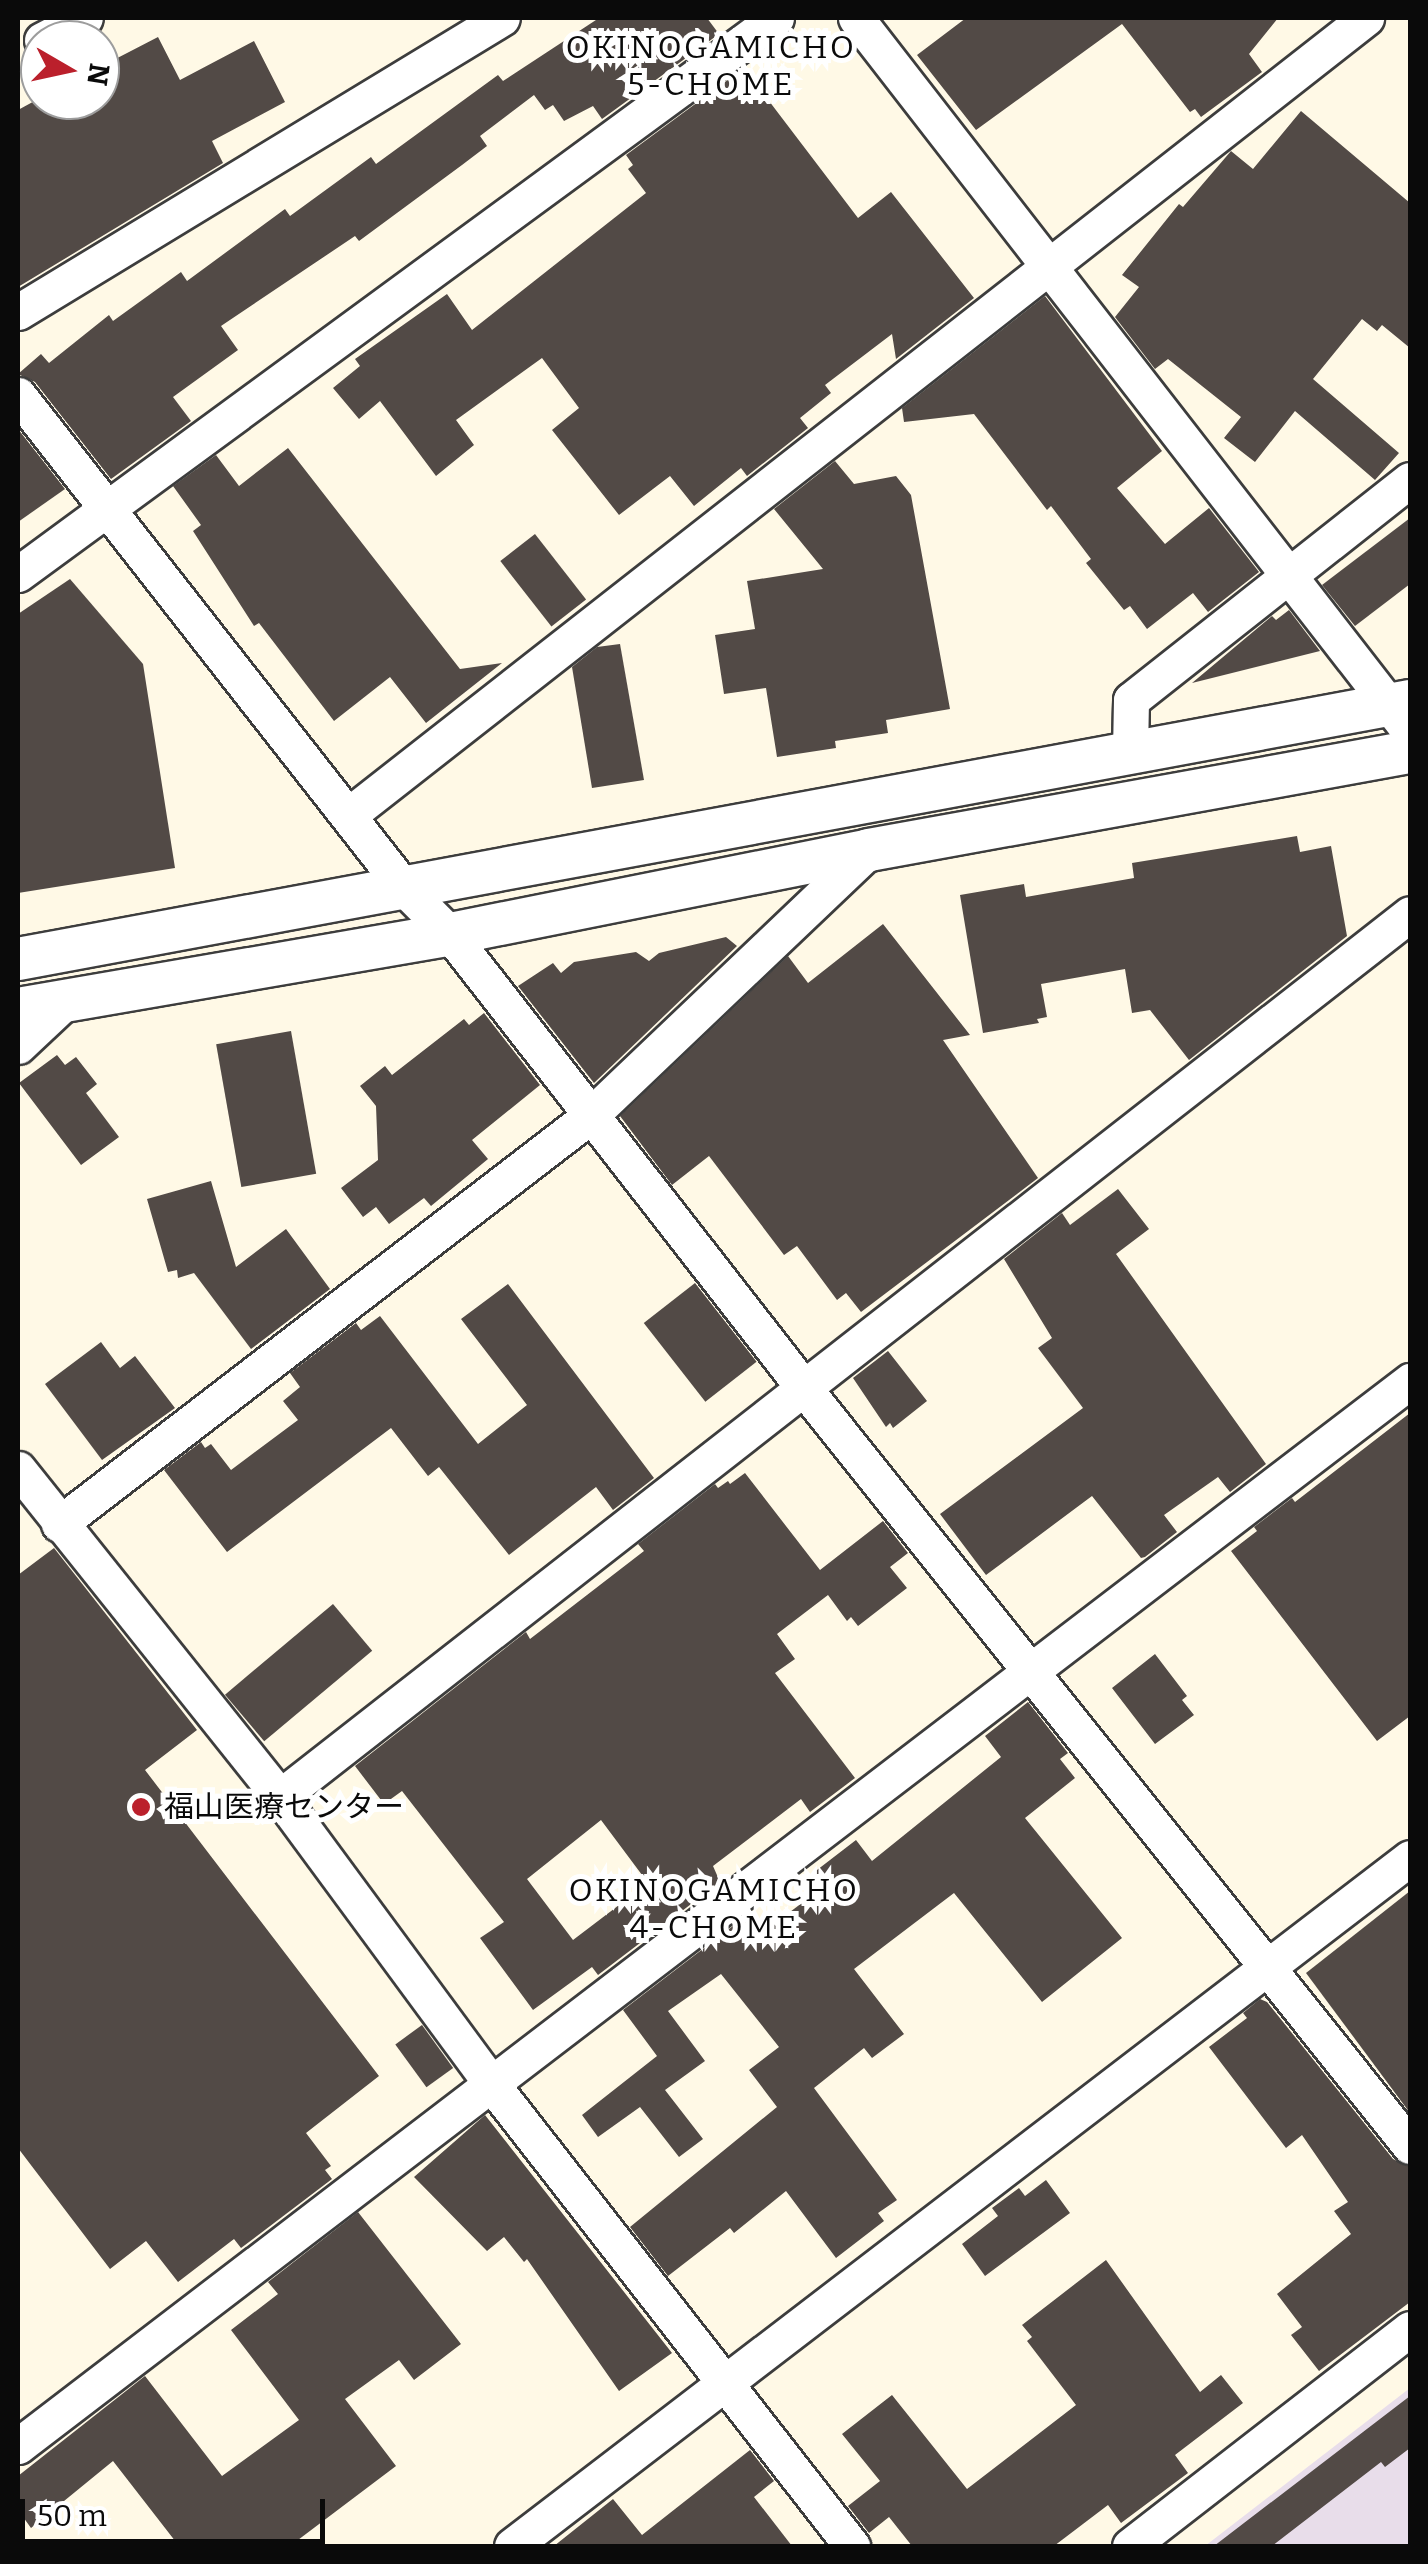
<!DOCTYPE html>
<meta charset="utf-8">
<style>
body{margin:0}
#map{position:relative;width:1428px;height:2564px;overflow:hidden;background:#fff9e6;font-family:Bitter,"Noto Sans JP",serif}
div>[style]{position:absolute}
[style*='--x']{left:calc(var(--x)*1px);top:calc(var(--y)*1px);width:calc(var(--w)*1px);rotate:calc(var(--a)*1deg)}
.industrial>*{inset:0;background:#e8ddea}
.building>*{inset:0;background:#524a46;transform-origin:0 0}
.roads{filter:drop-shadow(2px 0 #3d3d3d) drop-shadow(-2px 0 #3d3d3d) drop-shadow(0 2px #3d3d3d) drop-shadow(0 -2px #3d3d3d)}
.minor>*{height:35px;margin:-17.5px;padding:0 17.5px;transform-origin:17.5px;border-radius:17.5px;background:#fff}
.tertiary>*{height:42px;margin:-21px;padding:0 21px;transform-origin:21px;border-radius:21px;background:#fff}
.dots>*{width:28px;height:28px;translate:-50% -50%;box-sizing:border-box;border:5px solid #fff;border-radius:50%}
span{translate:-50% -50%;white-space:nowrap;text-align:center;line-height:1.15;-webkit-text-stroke:10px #fff;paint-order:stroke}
.poi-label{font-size:30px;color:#0a0a0a}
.left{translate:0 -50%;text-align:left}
.neighbourhood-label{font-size:32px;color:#0a0a0a;letter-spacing:2.5px}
.frame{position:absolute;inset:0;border:20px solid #0a0a0a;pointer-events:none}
.north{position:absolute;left:20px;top:20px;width:100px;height:100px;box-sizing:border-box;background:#fff;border:2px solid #9d9d9d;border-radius:50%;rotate:99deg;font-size:28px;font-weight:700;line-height:40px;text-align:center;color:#0a0a0a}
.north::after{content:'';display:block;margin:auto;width:35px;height:45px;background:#bb202c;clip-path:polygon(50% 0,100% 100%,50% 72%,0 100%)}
.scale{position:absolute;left:20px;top:2499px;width:305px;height:45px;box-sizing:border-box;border:5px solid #0a0a0a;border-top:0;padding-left:12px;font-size:30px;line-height:35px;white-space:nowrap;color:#0a0a0a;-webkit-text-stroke:8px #fff;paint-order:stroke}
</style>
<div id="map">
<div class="industrial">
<i style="clip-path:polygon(1410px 2388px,1410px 2546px,1205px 2546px)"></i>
</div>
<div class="building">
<i style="clip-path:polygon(599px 18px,707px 18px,719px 34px,602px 119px,593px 106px,564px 121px,553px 105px,545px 110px,534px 95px,480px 136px,487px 146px,462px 165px,359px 241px,355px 236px,221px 326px,238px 350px,173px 397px,191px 421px,111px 479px,35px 382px,18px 374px,41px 354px,49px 363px,109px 315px,113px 321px,181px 272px,187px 281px,285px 209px,290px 216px,371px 157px,376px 164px,498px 75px,503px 81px)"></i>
<i style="clip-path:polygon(966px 18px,1278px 18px,1249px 54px,1262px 72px,1201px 117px,1195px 109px,1190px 112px,1122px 24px,976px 130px,917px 55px)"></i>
<i style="clip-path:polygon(158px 37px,180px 80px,254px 41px,285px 102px,212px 141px,223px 163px,18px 287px,18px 110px,40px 98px,100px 100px,100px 67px)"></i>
<i style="clip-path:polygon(744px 68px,858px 218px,891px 192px,974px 298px,896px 359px,892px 334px,825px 385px,831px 393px,800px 418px,808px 428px,747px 476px,741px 468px,694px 506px,670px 476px,619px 515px,552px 430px,579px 408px,542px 358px,456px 420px,474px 445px,436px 476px,380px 401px,359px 419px,333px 388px,360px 366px,355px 359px,447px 294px,472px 330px,646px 193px,628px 169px,633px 165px,626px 155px)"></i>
<i style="clip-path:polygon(1301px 111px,1410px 203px,1410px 348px,1382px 325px,1377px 331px,1362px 319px,1313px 379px,1399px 453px,1375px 480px,1295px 411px,1255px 462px,1224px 438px,1241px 417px,1168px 359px,1155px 369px,1115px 317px,1139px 287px,1122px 275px,1179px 204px,1183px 207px,1231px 151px,1253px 169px)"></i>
<i style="clip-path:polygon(1045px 296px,1162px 451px,1117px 488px,1165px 544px,1209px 508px,1259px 572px,1208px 612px,1193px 593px,1147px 629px,1130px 606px,1124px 610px,1086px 563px,1091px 559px,1051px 506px,1047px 510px,974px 414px,904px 422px,902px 408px)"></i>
<i style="clip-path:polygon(18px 429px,65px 489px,18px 522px)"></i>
<i style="clip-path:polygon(288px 448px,460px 669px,502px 663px,426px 723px,390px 677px,334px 721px,259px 623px,254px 626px,193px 531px,201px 525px,173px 486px,216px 455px,239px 486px)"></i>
<i style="clip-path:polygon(835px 461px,854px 484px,896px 476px,911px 495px,950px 709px,886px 720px,888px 733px,835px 741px,836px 748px,777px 757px,766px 688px,724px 694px,715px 635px,755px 629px,747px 581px,823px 569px,774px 509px)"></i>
<i style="clip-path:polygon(1410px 518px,1410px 584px,1355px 626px,1322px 585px)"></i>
<i style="left:535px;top:534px;width:83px;height:44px;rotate:52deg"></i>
<i style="clip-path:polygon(70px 579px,143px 664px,175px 868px,18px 893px,18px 614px)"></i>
<i style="clip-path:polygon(1289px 610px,1320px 651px,1192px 683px,1272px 616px,1276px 620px)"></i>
<i style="clip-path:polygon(620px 644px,644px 780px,592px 788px,572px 667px,597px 647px)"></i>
<i style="clip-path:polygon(1297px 836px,1300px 852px,1331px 846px,1347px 936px,1189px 1060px,1150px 1010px,1132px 1013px,1125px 969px,1041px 984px,1047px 1017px,1037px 1019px,1039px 1023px,983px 1033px,960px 895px,1024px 884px,1026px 897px,1134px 878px,1132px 863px)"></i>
<i style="clip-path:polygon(883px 924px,970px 1035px,943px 1040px,1038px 1178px,861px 1312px,846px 1293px,837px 1300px,797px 1246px,784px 1255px,709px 1156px,672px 1185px,620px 1116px,788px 956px,808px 983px)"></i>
<i style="clip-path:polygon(726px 937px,737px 946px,594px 1083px,518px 986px,553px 963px,561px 973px,574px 962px,636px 952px,649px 961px,659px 953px)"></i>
<i style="clip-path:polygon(484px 1013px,540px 1085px,472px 1140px,488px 1159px,431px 1206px,424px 1198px,389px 1224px,376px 1207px,363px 1217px,341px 1188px,378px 1160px,376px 1106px,360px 1086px,385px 1066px,392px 1075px,464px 1019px,469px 1025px)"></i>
<i style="left:291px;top:1031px;width:145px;height:76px;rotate:80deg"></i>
<i style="clip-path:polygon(57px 1055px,65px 1065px,76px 1057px,97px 1084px,86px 1093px,119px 1137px,81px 1165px,19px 1083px)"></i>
<i style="clip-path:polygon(211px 1181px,236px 1267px,286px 1229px,330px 1289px,251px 1349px,194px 1273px,178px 1278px,177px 1270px,168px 1272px,147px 1199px)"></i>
<i style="clip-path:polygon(1118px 1189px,1149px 1229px,1116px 1254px,1266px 1464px,1230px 1492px,1218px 1477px,1164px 1515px,1177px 1532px,1145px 1557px,1141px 1558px,1092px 1496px,986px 1575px,940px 1514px,1083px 1408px,1038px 1348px,1052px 1338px,1004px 1259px,1062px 1213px,1070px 1225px)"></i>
<i style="left:695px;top:1283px;width:100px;height:65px;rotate:52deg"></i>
<i style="clip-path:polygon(508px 1284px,654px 1478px,613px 1510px,596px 1487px,509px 1555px,439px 1467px,428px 1476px,391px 1428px,227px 1552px,164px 1470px,201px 1442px,205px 1448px,211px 1444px,231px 1470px,298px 1420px,283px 1401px,300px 1387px,290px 1373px,356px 1323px,361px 1330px,380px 1316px,478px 1444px,527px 1405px,461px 1319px)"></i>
<i style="clip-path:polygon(101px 1342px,120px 1368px,135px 1356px,175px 1408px,102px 1460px,45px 1384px)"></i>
<i style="clip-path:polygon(888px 1351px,927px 1401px,893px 1428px,890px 1423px,886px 1427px,853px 1378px)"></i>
<i style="clip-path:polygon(1410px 1413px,1410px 1716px,1377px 1741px,1231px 1551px,1257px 1531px,1254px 1527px,1292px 1498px,1295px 1502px)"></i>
<i style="clip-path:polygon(evenodd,745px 1473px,820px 1570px,883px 1521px,908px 1553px,890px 1567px,907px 1588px,858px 1626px,851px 1617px,847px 1621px,828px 1595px,777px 1634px,795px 1659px,775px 1673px,855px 1778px,810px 1812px,801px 1799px,713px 1866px,720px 1882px,598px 1975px,592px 1967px,533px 2010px,480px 1938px,504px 1922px,402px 1791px,384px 1804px,355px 1766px,526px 1632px,530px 1639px,644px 1551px,638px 1544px,715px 1484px,718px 1488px,728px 1481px,730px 1484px,745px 1473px,601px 1820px,648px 1883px,573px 1940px,527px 1879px,601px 1820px)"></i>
<i style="clip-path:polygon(54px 1548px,197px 1730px,145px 1770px,379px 2076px,306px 2133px,331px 2166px,325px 2170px,332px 2179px,241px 2248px,234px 2239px,178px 2282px,146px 2241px,110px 2269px,18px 2148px,18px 1575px)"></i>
<i style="left:333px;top:1604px;width:61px;height:141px;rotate:50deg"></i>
<i style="clip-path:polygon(1155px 1654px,1187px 1696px,1182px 1700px,1194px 1715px,1155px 1744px,1112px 1688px)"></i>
<i style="clip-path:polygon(1028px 1702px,1068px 1753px,1060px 1759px,1075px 1778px,1025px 1818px,1122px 1938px,1042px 2002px,954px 1893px,854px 1969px,904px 2034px,872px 2058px,864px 2048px,814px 2088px,897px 2200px,878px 2213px,884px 2221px,836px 2258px,786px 2191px,734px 2233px,730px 2228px,668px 2276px,630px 2227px,777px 2107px,749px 2070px,779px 2047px,721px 1974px,668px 2011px,705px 2061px,665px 2090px,703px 2139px,679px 2157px,640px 2107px,598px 2137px,582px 2115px,657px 2056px,623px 2010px,746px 1916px,761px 1934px,815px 1893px,804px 1880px,856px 1840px,872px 1861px,1001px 1757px,985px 1736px)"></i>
<i style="clip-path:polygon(1410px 1891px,1410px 2113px,1306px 1973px)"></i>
<i style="clip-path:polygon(1260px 1999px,1267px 2002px,1393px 2159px,1410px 2167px,1410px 2302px,1319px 2371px,1291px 2335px,1302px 2327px,1277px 2294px,1351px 2234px,1334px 2211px,1348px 2202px,1302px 2135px,1286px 2148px,1209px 2047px,1247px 2018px,1243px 2013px)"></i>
<i style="left:422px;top:2025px;width:53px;height:33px;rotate:54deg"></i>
<i style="clip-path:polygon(485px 2115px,672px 2353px,619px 2391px,527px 2259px,524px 2262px,504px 2237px,487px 2251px,414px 2177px)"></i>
<i style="clip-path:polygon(1046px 2180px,1070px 2213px,985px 2276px,962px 2244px,998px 2216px,992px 2208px,1019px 2188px,1025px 2196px)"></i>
<i style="clip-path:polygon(358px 2212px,461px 2344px,414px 2380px,399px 2360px,345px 2399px,396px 2466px,290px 2546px,179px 2546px,113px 2461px,31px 2528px,18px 2510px,18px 2476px,145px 2376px,222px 2476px,299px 2420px,231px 2330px,278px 2294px,268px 2282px)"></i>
<i style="clip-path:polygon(1106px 2260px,1200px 2392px,1221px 2375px,1243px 2403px,1175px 2455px,1188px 2473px,1121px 2523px,1108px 2505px,1054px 2546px,912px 2546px,889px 2517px,869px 2533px,848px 2506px,880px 2481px,842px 2434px,892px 2395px,967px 2489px,1076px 2405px,1027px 2341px,1032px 2337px,1022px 2325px)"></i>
<i style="clip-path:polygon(1410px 2396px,1410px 2448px,1385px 2467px,1381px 2462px,1272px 2546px,1214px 2546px)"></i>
<i style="clip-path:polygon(750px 2450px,774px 2481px,754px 2497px,792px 2546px,554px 2546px,613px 2499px,642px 2535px)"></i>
</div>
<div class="roads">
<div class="minor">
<i style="--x:856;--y:18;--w:904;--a:52.19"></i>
<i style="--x:42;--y:40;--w:48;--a:-27.1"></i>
<i style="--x:18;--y:312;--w:566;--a:-31.28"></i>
<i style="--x:18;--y:395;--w:628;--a:51.92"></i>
<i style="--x:405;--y:889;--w:64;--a:45"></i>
<i style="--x:450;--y:934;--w:574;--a:52.07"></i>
<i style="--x:803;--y:1387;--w:972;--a:51.35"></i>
<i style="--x:18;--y:574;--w:940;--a:-36.26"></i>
<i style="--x:1130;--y:752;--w:52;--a:-88.9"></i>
<i style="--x:1131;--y:700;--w:355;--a:-38.3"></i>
<i style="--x:350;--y:814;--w:1291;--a:-38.08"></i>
<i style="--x:18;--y:1046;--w:69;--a:-43.2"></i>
<i style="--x:18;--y:1469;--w:420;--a:51.4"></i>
<i style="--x:280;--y:1797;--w:354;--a:53.6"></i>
<i style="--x:490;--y:2082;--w:589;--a:52.04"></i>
<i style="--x:59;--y:1524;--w:670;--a:-37.54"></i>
<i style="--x:590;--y:1116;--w:385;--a:-43.6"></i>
<i style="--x:280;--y:1797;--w:1434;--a:-38"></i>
<i style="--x:18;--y:2446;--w:1753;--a:-37.42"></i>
<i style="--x:512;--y:2546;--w:1131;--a:-37.46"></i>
<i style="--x:1130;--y:2546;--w:354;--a:-37.8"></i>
</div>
<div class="tertiary">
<i style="--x:18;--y:959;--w:1416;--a:-10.5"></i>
<i style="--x:18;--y:1009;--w:438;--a:-9.8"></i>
<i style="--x:450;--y:934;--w:427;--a:-11.3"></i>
<i style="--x:869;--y:850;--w:550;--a:-10.27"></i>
</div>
</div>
<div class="dots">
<i style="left:141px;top:1807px;background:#bb202c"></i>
</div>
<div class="poi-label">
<span class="left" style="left:164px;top:1807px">福山医療センター</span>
</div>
<div class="neighbourhood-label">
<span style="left:711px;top:66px">OKINOGAMICHO<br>5-CHOME</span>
<span style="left:714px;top:1909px">OKINOGAMICHO<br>4-CHOME</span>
</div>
<div class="frame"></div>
<div class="north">N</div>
<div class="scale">50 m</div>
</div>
